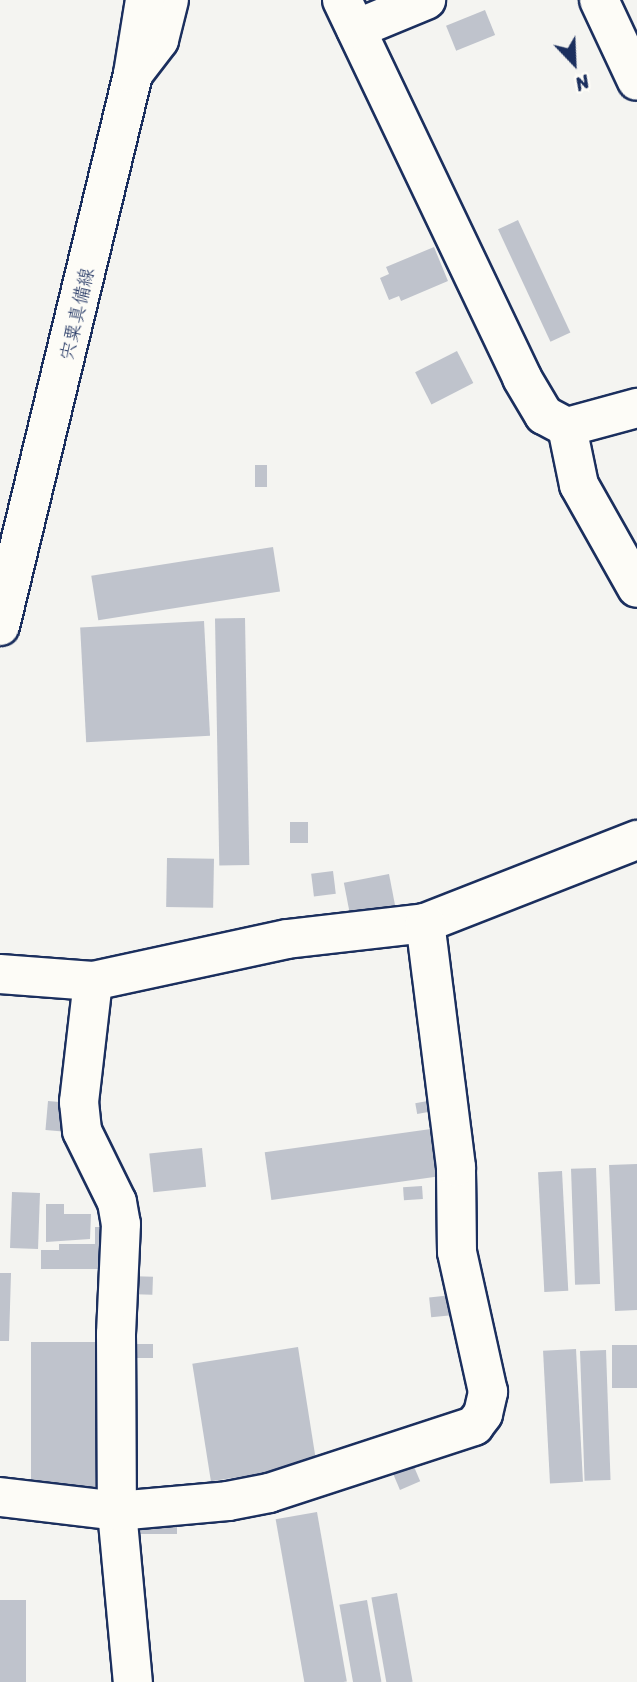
<!DOCTYPE html>
<meta charset="utf-8">
<style>
body{margin:0}
#map{position:relative;width:637px;height:1682px;overflow:hidden;background:#f4f4f1;font-family:Sriracha,"Klee One",sans-serif}
div>[style]{position:absolute}
[style*='--x']{left:calc(var(--x)*1px);top:calc(var(--y)*1px);width:calc(var(--w)*1px);rotate:calc(var(--a)*1deg)}
.building>*{inset:0;background:#bfc3cc;transform-origin:0 0}
.roads{filter:drop-shadow(2px 0 #1b2f5e) drop-shadow(-2px 0 #1b2f5e) drop-shadow(0 2px #1b2f5e) drop-shadow(0 -2px #1b2f5e)}
.minor>*{height:38px;margin:-19px;padding:0 19px;transform-origin:19px;border-radius:19px;background:#fdfcf7}
.major>*{height:38px;margin:-19px;padding:0 19px;transform-origin:19px;border-radius:19px;background:#fdfcf7}
span{translate:-50% -50%;white-space:nowrap;text-align:center;line-height:1.15;-webkit-text-stroke:6px #fdfcf7;paint-order:stroke}
.street-label{font-size:19px;color:#1b2f5e}
.north{position:absolute;left:539px;top:28px;width:70px;height:70px;-webkit-text-stroke:5px #fdfcf7;paint-order:stroke;rotate:157deg;font-size:19px;font-weight:700;line-height:28px;text-align:center;color:#1b2f5e}
.north::after{content:'';display:block;margin:auto;width:24px;height:32px;background:#1b2f5e;clip-path:polygon(50% 0,100% 100%,50% 72%,0 100%)}
</style>
<div id="map">
<div class="building">
<i style="left:485px;top:10px;width:27px;height:42px;rotate:68deg"></i>
<i style="left:518px;top:220px;width:124px;height:22px;rotate:65deg"></i>
<i style="clip-path:polygon(434px 247px,448px 281px,401px 301px,399px 296px,389px 300px,380px 278px,389px 274px,386px 267px)"></i>
<i style="left:457px;top:351px;width:36px;height:47px;rotate:63deg"></i>
<i style="left:255px;top:465px;width:12px;height:22px"></i>
<i style="left:273px;top:547px;width:45px;height:184px;rotate:81deg"></i>
<i style="left:245px;top:618px;width:247px;height:30px;rotate:89deg"></i>
<i style="left:204px;top:621px;width:115px;height:124px;rotate:87deg"></i>
<i style="left:290px;top:822px;width:18px;height:21px"></i>
<i style="left:167px;top:858px;width:47px;height:49px;rotate:1deg"></i>
<i style="left:333px;top:871px;width:23px;height:22px;rotate:83deg"></i>
<i style="left:389px;top:874px;width:32px;height:46px;rotate:79deg"></i>
<i style="left:433px;top:1100px;width:11px;height:18px;rotate:80deg"></i>
<i style="left:48px;top:1101px;width:23px;height:29px;rotate:5deg"></i>
<i style="left:438px;top:1128px;width:48px;height:175px;rotate:82deg"></i>
<i style="left:202px;top:1148px;width:39px;height:53px;rotate:84deg"></i>
<i style="clip-path:polygon(637px 1164px,637px 1310px,615px 1311px,609px 1165px)"></i>
<i style="left:596px;top:1168px;width:116px;height:25px;rotate:88deg"></i>
<i style="left:562px;top:1171px;width:120px;height:24px;rotate:87deg"></i>
<i style="left:422px;top:1186px;width:13px;height:19px;rotate:86deg"></i>
<i style="left:12px;top:1192px;width:28px;height:56px;rotate:2deg"></i>
<i style="clip-path:polygon(46px 1204px,64px 1204px,64px 1214px,91px 1214px,90px 1239px,46px 1242px)"></i>
<i style="clip-path:polygon(95px 1227px,109px 1227px,108px 1269px,41px 1269px,41px 1250px,59px 1250px,59px 1244px,95px 1244px)"></i>
<i style="clip-path:polygon(0 1273px,11px 1273px,9px 1341px,0 1341px)"></i>
<i style="left:128px;top:1276px;width:25px;height:18px;rotate:2deg"></i>
<i style="left:452px;top:1295px;width:20px;height:23px;rotate:84deg"></i>
<i style="left:31px;top:1342px;width:77px;height:154px"></i>
<i style="left:129px;top:1344px;width:24px;height:14px"></i>
<i style="left:637px;top:1345px;width:43px;height:25px;rotate:90deg"></i>
<i style="left:298px;top:1347px;width:119px;height:107px;rotate:81deg"></i>
<i style="left:576px;top:1349px;width:133px;height:33px;rotate:87deg"></i>
<i style="left:606px;top:1350px;width:130px;height:26px;rotate:88deg"></i>
<i style="left:412px;top:1462px;width:21px;height:22px;rotate:67deg"></i>
<i style="left:317px;top:1512px;width:172px;height:42px;rotate:80deg"></i>
<i style="left:139px;top:1517px;width:38px;height:17px"></i>
<i style="left:397px;top:1593px;width:90px;height:26px;rotate:80deg"></i>
<i style="left:0;top:1600px;width:26px;height:82px"></i>
<i style="left:367px;top:1600px;width:83px;height:28px;rotate:80deg"></i>
</div>
<div class="roads">
<div class="minor">
<i style="--x:342;--y:0;--w:419;--a:64.5"></i>
<i style="--x:522;--y:378;--w:43;--a:59.3"></i>
<i style="--x:544;--y:415;--w:26;--a:28"></i>
<i style="--x:567;--y:427;--w:73;--a:-15.2"></i>
<i style="--x:599;--y:0;--w:89;--a:64.9"></i>
<i style="--x:356;--y:29;--w:76;--a:-22.5"></i>
<i style="--x:133;--y:74;--w:43;--a:-52.6"></i>
<i style="--x:159;--y:40;--w:41;--a:-76"></i>
<i style="--x:567;--y:427;--w:59;--a:78.3"></i>
<i style="--x:579;--y:485;--w:118;--a:60.6"></i>
<i style="--x:0;--y:974;--w:93;--a:4.3"></i>
<i style="--x:93;--y:981;--w:198;--a:-12.2"></i>
<i style="--x:287;--y:939;--w:139;--a:-6.6"></i>
<i style="--x:425;--y:923;--w:228;--a:-21.4"></i>
<i style="--x:93;--y:981;--w:122;--a:96.6"></i>
<i style="--x:79;--y:1102;--w:29;--a:84"></i>
<i style="--x:82;--y:1131;--w:79;--a:63.8"></i>
<i style="--x:117;--y:1202;--w:22;--a:80"></i>
<i style="--x:121;--y:1224;--w:110;--a:92.6"></i>
<i style="--x:116;--y:1334;--w:177;--a:89.7"></i>
<i style="--x:117;--y:1511;--w:172;--a:84.7"></i>
<i style="--x:0;--y:1497;--w:118;--a:6.8"></i>
<i style="--x:117;--y:1511;--w:111;--a:-5.1"></i>
<i style="--x:228;--y:1501;--w:42;--a:-11"></i>
<i style="--x:269;--y:1493;--w:216;--a:-18.1"></i>
<i style="--x:474;--y:1426;--w:15;--a:-53"></i>
<i style="--x:483;--y:1414;--w:23;--a:-77"></i>
<i style="--x:488;--y:1392;--w:143;--a:-102.5"></i>
<i style="--x:457;--y:1252;--w:85;--a:-90.7"></i>
<i style="--x:456;--y:1167;--w:246;--a:-97.2"></i>
</div>
<div class="major">
<i style="--x:0;--y:626;--w:568;--a:-76.45"></i>
<i style="--x:133;--y:74;--w:75;--a:-80.8"></i>
</div>
</div>
<div class="street-label">
<span style="left:77px;top:314px;rotate:-77deg">宍粟真備線</span>
</div>
<div class="north">N</div>
</div>
